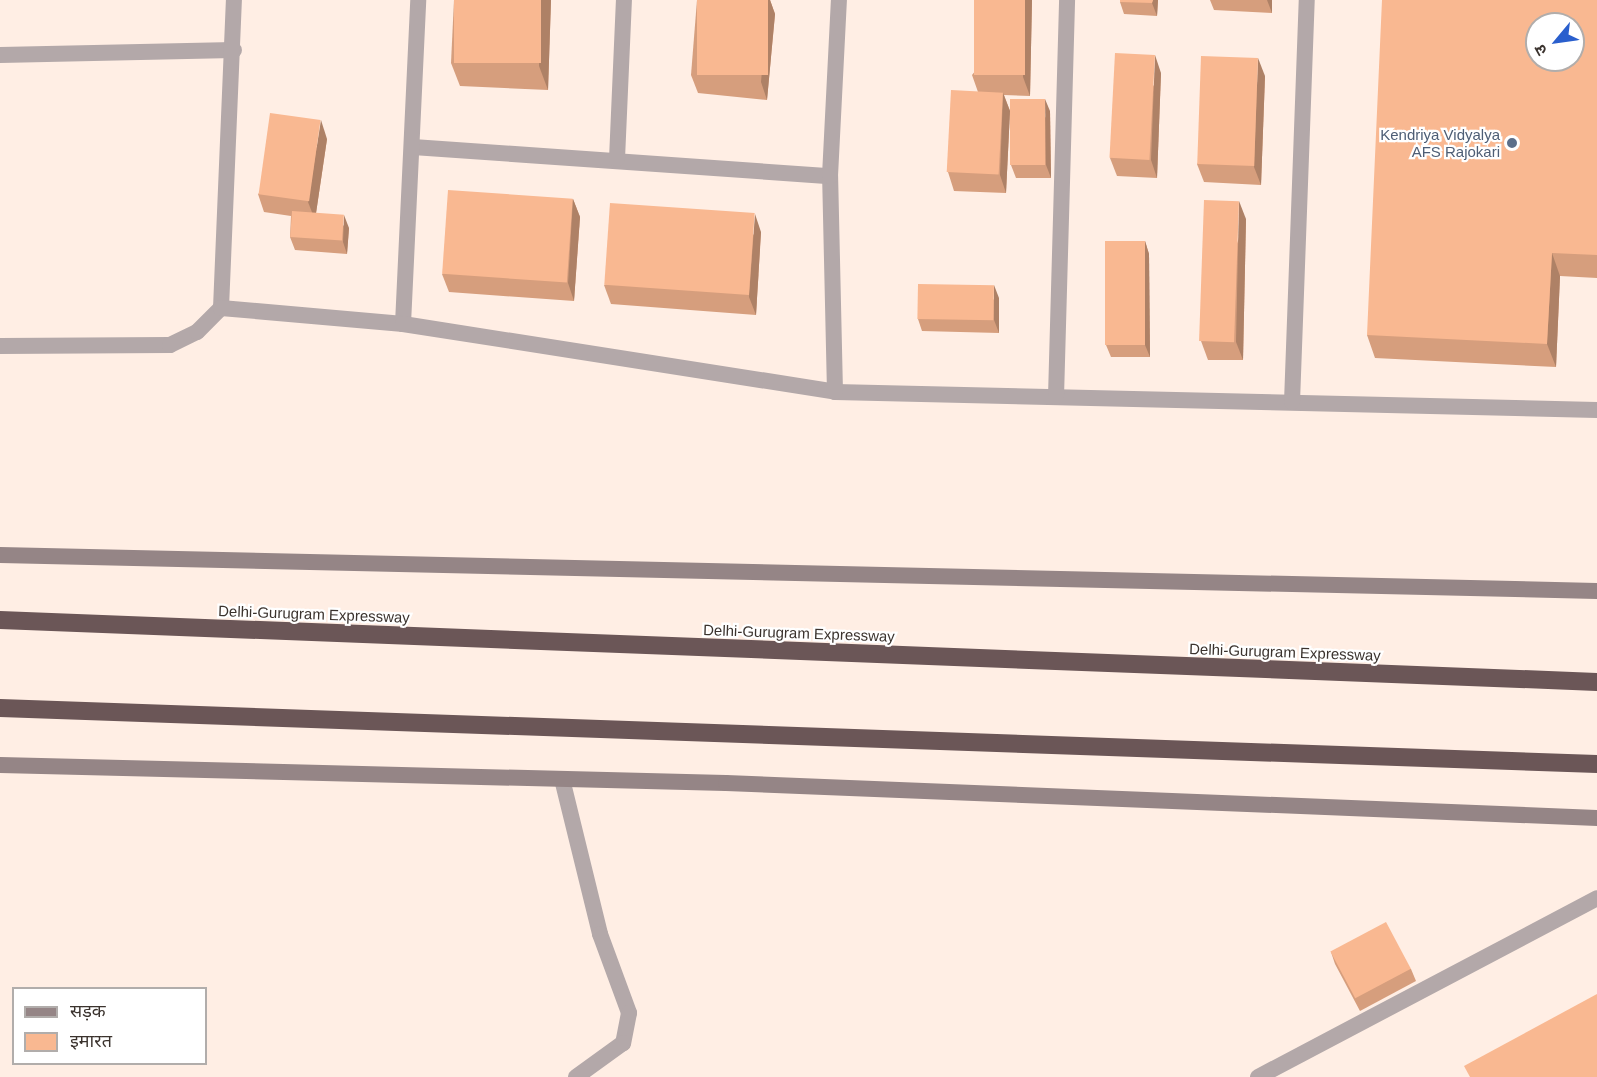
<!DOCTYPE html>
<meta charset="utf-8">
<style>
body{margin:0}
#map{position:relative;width:1597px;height:1077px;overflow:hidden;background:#ffeee4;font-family:Helvetica,"Noto Sans Devanagari",sans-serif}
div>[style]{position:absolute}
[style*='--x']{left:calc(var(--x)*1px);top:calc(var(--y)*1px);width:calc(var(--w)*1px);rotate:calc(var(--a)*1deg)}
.service>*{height:16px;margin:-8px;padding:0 8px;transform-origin:8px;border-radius:8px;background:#b3a8a9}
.minor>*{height:16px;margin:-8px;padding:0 8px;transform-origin:8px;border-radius:8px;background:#b3a8a9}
.secondary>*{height:16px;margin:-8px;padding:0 8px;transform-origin:8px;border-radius:8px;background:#958586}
.motorway>*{height:18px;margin:-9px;padding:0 9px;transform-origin:9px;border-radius:9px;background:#6b5657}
.wall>*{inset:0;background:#d69e7d}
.shaded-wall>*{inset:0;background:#ae8166}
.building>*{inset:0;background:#f9b891;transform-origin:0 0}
.dots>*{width:16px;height:16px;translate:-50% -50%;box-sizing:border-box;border:3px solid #fff;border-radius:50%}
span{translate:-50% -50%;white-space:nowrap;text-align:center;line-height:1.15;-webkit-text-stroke:4.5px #fff;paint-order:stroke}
.service-label{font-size:15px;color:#4e5e75}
.right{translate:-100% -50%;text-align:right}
.street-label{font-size:15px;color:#3b332e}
.legend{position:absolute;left:12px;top:987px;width:195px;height:78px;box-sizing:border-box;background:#fff;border:2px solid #b1adab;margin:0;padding:8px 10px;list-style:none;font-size:18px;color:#3b332e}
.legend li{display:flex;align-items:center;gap:12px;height:30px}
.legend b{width:30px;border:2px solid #b1adab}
.north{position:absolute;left:1525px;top:12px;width:60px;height:60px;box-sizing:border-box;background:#fff;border:2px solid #b1adab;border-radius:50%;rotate:241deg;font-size:16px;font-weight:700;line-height:24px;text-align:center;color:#3b332e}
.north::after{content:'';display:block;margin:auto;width:21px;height:27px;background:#2a5fcd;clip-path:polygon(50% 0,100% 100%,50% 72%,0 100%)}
</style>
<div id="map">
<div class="service">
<i style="--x:0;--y:55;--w:234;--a:-1.2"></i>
<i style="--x:413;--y:147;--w:418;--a:4"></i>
<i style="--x:617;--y:159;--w:159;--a:-87.5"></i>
<i style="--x:221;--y:308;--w:308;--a:-87.6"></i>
<i style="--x:403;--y:324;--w:324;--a:-87.3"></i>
<i style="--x:0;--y:346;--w:170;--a:-0.3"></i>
<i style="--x:170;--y:345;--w:30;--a:-26"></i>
<i style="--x:197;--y:332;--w:34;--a:-45"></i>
<i style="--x:221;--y:308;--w:183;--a:5"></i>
<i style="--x:403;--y:324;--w:437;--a:8.9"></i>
<i style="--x:835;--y:392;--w:762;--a:1.35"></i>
<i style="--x:835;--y:392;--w:216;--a:-91.3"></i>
<i style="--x:830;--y:176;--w:176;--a:-87.1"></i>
<i style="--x:1056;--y:397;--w:397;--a:-88.4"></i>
<i style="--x:1292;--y:402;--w:402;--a:-87.9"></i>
<i style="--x:562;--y:779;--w:160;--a:76.2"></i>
<i style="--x:600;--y:934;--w:84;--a:69.8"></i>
<i style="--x:629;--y:1013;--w:31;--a:101"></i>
<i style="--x:623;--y:1043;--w:58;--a:144.1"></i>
</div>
<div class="minor">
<i style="--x:1258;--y:1077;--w:383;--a:-27.8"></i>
</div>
<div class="secondary">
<i style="--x:0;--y:555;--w:1597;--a:1.29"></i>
<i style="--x:0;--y:765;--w:726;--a:1.42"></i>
<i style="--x:726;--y:783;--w:872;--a:2.3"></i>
</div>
<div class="motorway">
<i style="--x:0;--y:620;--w:1598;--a:2.22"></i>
<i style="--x:0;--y:708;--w:1598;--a:2.01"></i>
</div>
<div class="wall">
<i style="clip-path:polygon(454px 0,551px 0,548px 90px,460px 86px,451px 63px)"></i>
<i style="clip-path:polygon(697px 0,770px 0,775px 14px,767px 100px,698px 93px,691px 75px)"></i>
<i style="clip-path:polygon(1032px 0,1030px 96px,1004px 95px,1010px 111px,1006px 193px,954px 191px,948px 172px,978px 92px,972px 75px)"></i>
<i style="clip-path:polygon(1158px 0,1157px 16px,1124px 14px,1120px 2px)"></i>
<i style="clip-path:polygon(1210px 0,1272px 0,1272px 13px,1214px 10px)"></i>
<i style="clip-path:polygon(1597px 0,1597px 278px,1560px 276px,1556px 367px,1375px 358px,1367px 335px)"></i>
<i style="clip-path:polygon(1161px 73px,1157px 178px,1117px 176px,1110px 158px)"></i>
<i style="clip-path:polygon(1265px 76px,1261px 185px,1204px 182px,1197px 164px)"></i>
<i style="clip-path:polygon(1050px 111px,1051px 178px,1016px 178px,1011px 165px)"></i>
<i style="clip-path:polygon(327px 139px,316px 213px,349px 228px,347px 254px,295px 250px,290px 237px,291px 216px,264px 212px,258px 194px)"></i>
<i style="clip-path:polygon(573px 199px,580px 217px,574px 301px,449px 292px,442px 274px)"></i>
<i style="clip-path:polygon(1246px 219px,1243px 360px,1208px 360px,1201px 341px)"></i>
<i style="clip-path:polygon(761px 232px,756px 315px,611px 304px,604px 285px)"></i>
<i style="clip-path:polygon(1145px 241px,1149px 254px,1150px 357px,1111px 357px,1106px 345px)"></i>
<i style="clip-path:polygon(999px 298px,999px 333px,922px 331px,918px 319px)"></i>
<i style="clip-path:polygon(1331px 952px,1411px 969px,1416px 981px,1360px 1011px,1335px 964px)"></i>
</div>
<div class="shaded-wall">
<i style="clip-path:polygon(541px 0,551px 0,548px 90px,539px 66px)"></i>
<i style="clip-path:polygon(768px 0,770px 0,775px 14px,767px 100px,761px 82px)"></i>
<i style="clip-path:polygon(1025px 0,1032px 0,1030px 96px,1023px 77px)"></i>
<i style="clip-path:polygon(1153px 0,1158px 0,1157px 16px,1152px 3px)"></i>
<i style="clip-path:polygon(1267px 0,1272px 0,1272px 13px)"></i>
<i style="clip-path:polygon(1155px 55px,1161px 73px,1157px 178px,1151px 160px)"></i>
<i style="clip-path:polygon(1258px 58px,1265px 76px,1261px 185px,1254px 167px)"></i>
<i style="clip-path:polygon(1003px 93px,1010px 111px,1006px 193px,1000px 175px)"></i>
<i style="clip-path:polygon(1045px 99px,1050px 111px,1051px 178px,1046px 165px)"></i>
<i style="clip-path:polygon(321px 120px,327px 139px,315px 220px,308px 202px)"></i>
<i style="clip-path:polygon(573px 199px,580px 217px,574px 301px,568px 283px)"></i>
<i style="clip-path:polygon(1239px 201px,1246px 219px,1243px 360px,1236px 342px)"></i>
<i style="clip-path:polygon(755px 214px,761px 232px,756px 315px,749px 297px)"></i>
<i style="clip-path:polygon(344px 215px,349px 228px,347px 254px,343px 242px)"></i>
<i style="clip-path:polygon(1145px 241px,1149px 254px,1150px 357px,1145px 345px)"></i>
<i style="clip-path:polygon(1552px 253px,1560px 276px,1556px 367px,1547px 344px)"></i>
<i style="clip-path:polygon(994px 285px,999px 298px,999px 333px,994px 320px)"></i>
</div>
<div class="building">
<i style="left:454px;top:0;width:87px;height:63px"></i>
<i style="left:697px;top:0;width:71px;height:75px"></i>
<i style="left:974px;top:0;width:51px;height:75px"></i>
<i style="clip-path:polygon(1120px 0,1153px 0,1152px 3px,1120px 2px)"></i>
<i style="clip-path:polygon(evenodd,1382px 0,1597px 0,1597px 255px,1552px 253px,1547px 344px,1367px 335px,1382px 0,1537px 24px,1573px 24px,1573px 60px,1537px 60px,1537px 24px)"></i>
<i style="left:1115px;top:53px;width:40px;height:105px;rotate:3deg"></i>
<i style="left:1201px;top:56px;width:57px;height:108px;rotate:2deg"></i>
<i style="left:951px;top:90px;width:52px;height:82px;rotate:3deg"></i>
<i style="left:1010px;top:99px;width:35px;height:66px"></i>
<i style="left:270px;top:113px;width:51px;height:82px;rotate:8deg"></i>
<i style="left:448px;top:190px;width:125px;height:84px;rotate:4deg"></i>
<i style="left:1204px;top:200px;width:35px;height:141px;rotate:2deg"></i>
<i style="left:610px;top:203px;width:145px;height:82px;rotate:4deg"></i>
<i style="left:292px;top:211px;width:52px;height:26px;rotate:4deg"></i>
<i style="left:1105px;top:241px;width:40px;height:104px"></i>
<i style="left:918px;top:284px;width:76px;height:35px;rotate:1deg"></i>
<i style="left:1386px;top:922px;width:53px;height:63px;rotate:62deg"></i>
<i style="clip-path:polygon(1597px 994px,1597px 1077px,1470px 1077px,1464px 1066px)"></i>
</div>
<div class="dots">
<i style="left:1512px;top:143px;background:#5c6f8a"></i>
</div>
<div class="service-label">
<span class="right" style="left:1500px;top:143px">Kendriya Vidyalya<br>AFS Rajokari</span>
</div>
<div class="street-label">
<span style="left:314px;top:614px;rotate:2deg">Delhi-Gurugram Expressway</span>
<span style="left:799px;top:633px;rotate:2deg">Delhi-Gurugram Expressway</span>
<span style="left:1285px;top:652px;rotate:2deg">Delhi-Gurugram Expressway</span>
</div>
<ul class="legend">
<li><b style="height:8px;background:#958586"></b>सड़क</li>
<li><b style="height:16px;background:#f9b891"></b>इमारत</li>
</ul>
<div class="north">उ</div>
</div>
